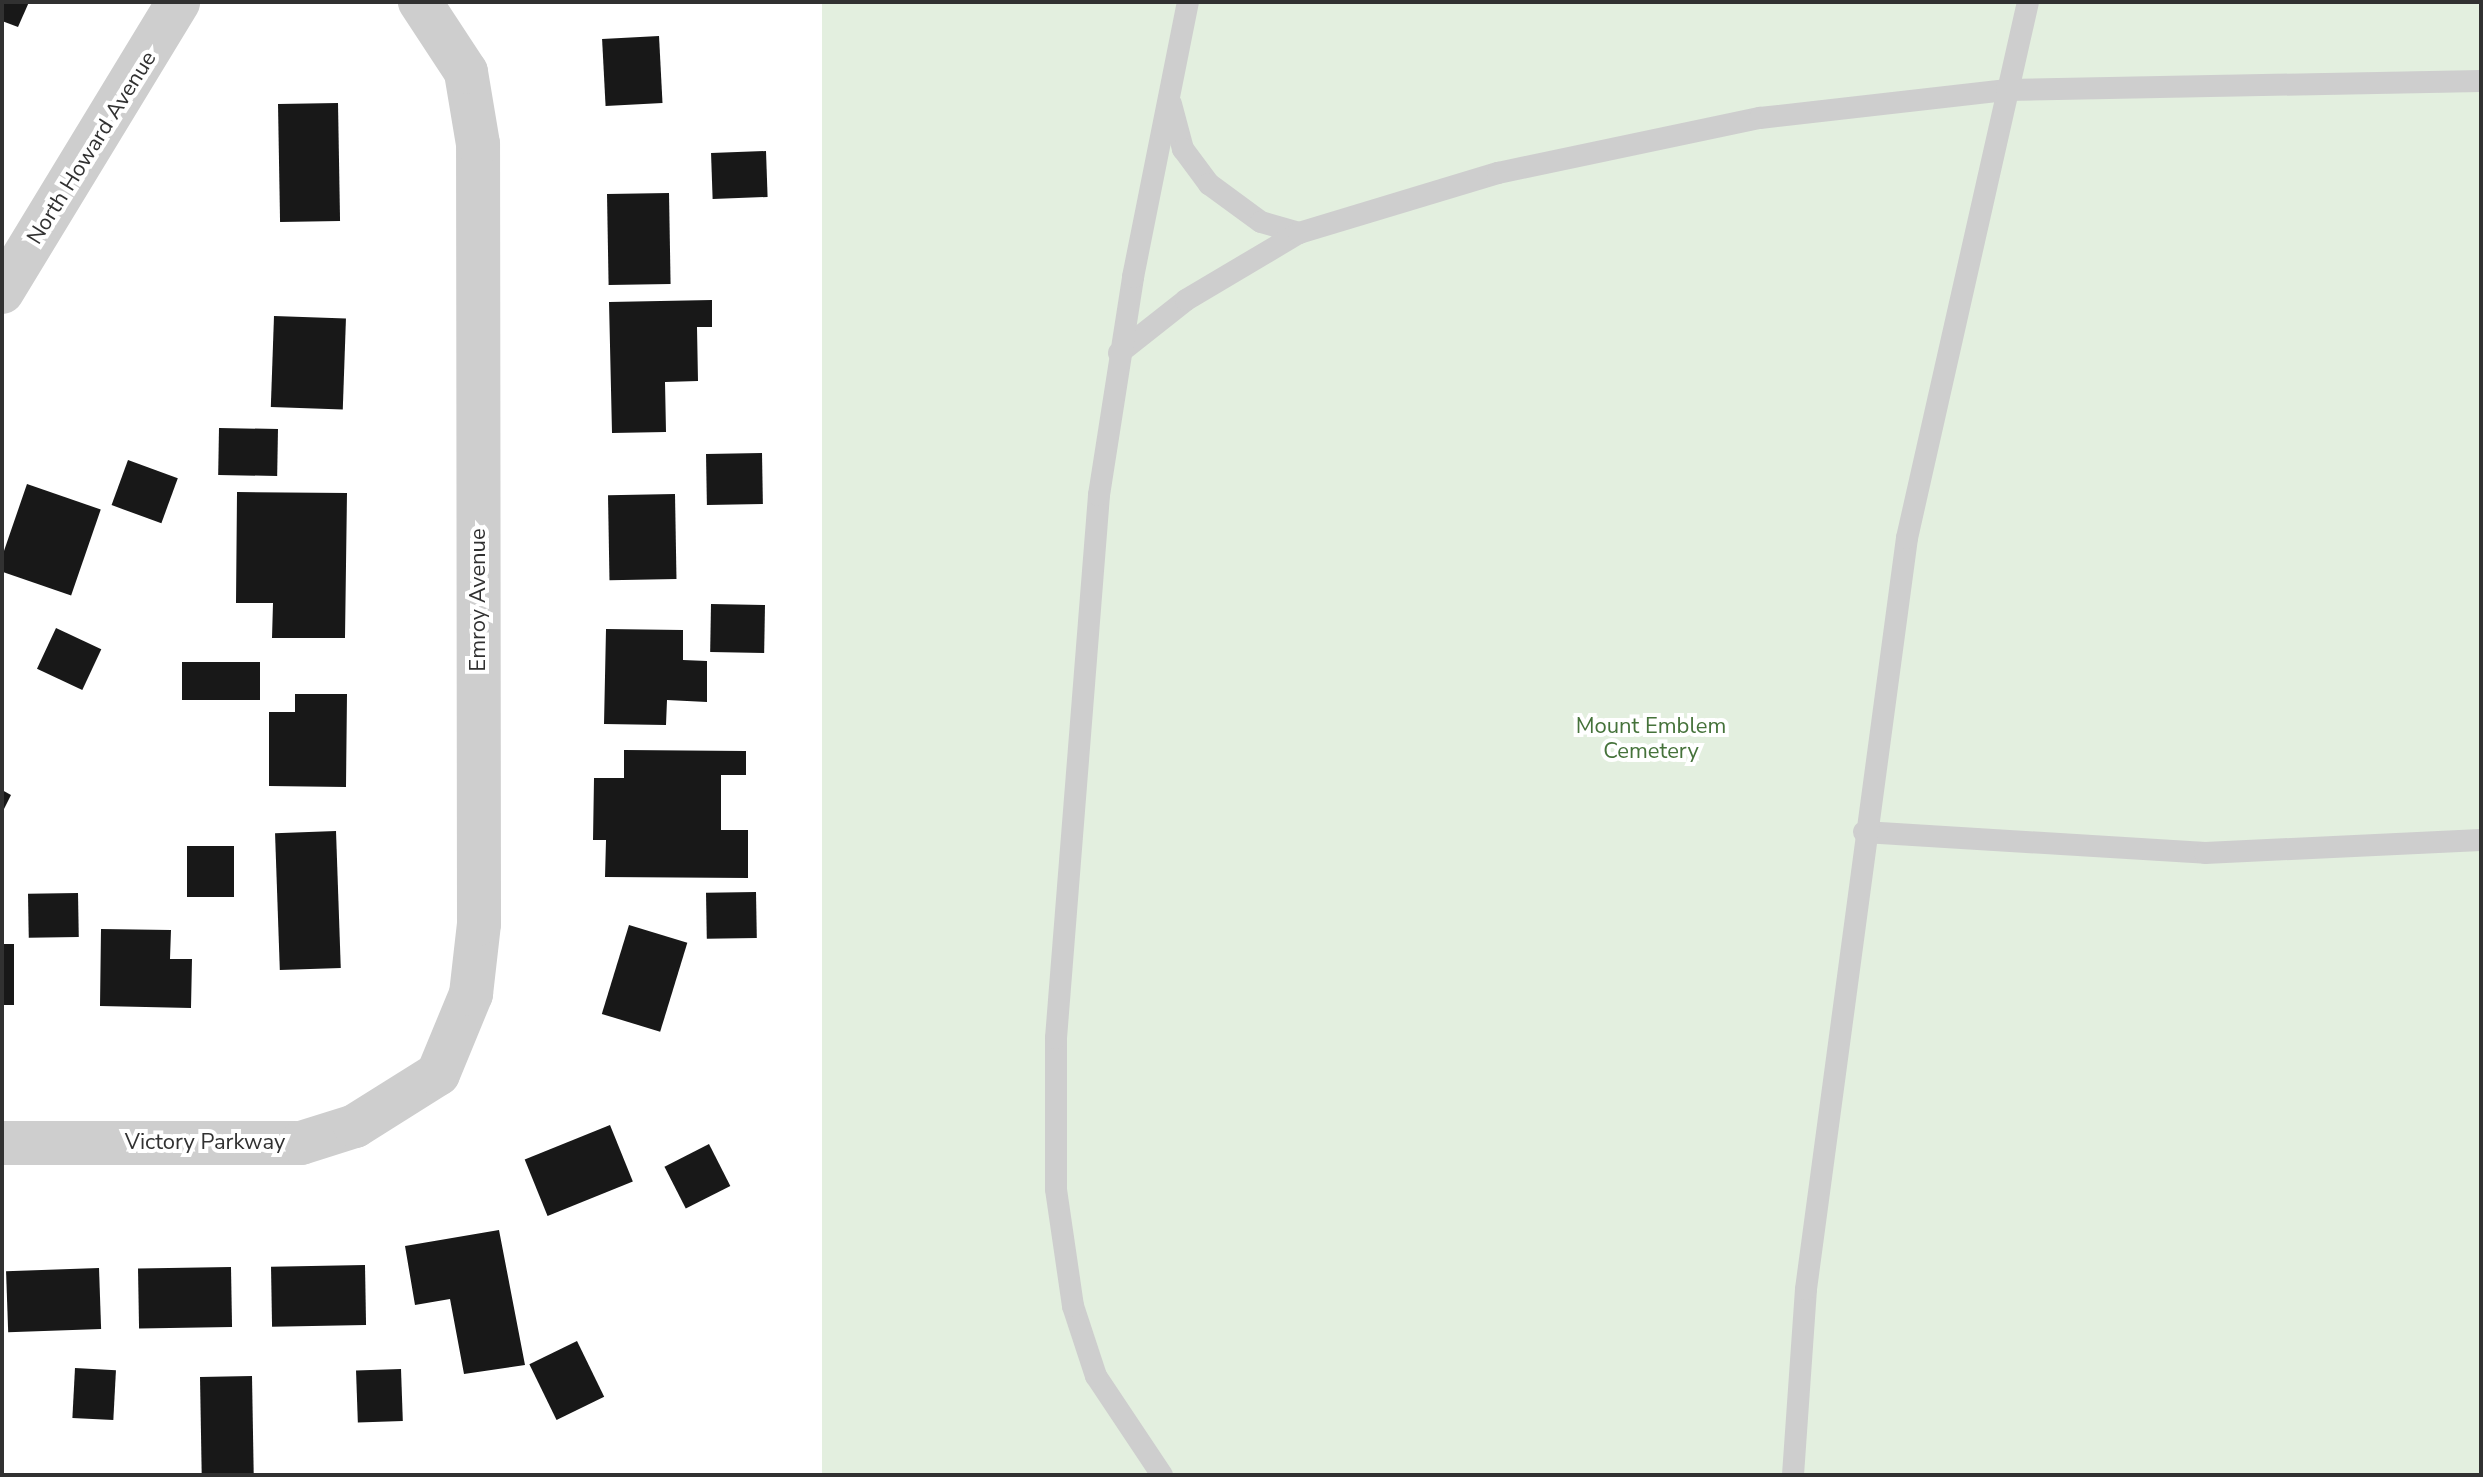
<!DOCTYPE html>
<style>
body{margin:0}
#map{position:relative;width:2483px;height:1477px;overflow:hidden;background:#fff;font-family:"Nunito Sans",sans-serif}
div>[style]{position:absolute}
[style*='--x']{left:calc(var(--x)*1px);top:calc(var(--y)*1px);width:calc(var(--w)*1px);rotate:calc(var(--a)*1deg)}
.green>*{inset:0;background:#e3efdf;transform-origin:0 0}
.building>*{inset:0;background:#181818;transform-origin:0 0}
.lane>*{height:22px;margin:-11px;padding:0 11px;transform-origin:11px;border-radius:11px;background:#cecece}
.street>*{height:44px;margin:-22px;padding:0 22px;transform-origin:22px;border-radius:22px;background:#cecece}
span{translate:-50% -50%;white-space:nowrap;text-align:center;line-height:1.15;-webkit-text-stroke:8px #fff;paint-order:stroke}
.street-label{font-size:22px;color:#313131}
.park-label{font-size:22px;color:#45723a}
.frame{position:absolute;inset:0;border:4px solid #313131;pointer-events:none}
</style>
<div id="map">
<div class="green">
<i style="left:822px;top:2px;width:1659px;height:1473px"></i>
</div>
<div class="building">
<i style="clip-path:polygon(2px 2px,29px 2px,18px 27px,2px 21px)"></i>
<i style="left:659px;top:36px;width:67px;height:57px;rotate:87deg"></i>
<i style="left:338px;top:103px;width:118px;height:60px;rotate:89deg"></i>
<i style="left:766px;top:151px;width:46px;height:55px;rotate:88deg"></i>
<i style="left:669px;top:193px;width:91px;height:62px;rotate:89deg"></i>
<i style="clip-path:polygon(712px 300px,712px 327px,697px 327px,698px 381px,665px 382px,666px 432px,612px 433px,609px 302px)"></i>
<i style="left:274px;top:316px;width:72px;height:91px;rotate:2deg"></i>
<i style="left:219px;top:428px;width:59px;height:47px;rotate:1deg"></i>
<i style="left:762px;top:453px;width:51px;height:56px;rotate:89deg"></i>
<i style="left:128px;top:460px;width:53px;height:48px;rotate:20deg"></i>
<i style="left:27px;top:484px;width:78px;height:91px;rotate:19deg"></i>
<i style="clip-path:polygon(237px 492px,347px 493px,345px 638px,272px 638px,273px 603px,236px 603px)"></i>
<i style="left:675px;top:494px;width:85px;height:67px;rotate:89deg"></i>
<i style="left:711px;top:604px;width:54px;height:48px;rotate:1deg"></i>
<i style="left:56px;top:628px;width:50px;height:45px;rotate:25deg"></i>
<i style="clip-path:polygon(606px 629px,683px 630px,683px 660px,707px 661px,707px 702px,667px 700px,666px 725px,604px 724px)"></i>
<i style="left:182px;top:662px;width:78px;height:38px"></i>
<i style="clip-path:polygon(295px 694px,347px 694px,346px 787px,269px 786px,269px 712px,295px 712px)"></i>
<i style="clip-path:polygon(624px 750px,746px 751px,746px 775px,721px 775px,721px 830px,748px 830px,748px 878px,605px 877px,606px 840px,593px 840px,594px 778px,624px 778px)"></i>
<i style="clip-path:polygon(2px 790px,11px 795px,2px 813px)"></i>
<i style="left:336px;top:831px;width:137px;height:61px;rotate:88deg"></i>
<i style="left:187px;top:846px;width:47px;height:51px"></i>
<i style="left:756px;top:892px;width:46px;height:50px;rotate:89deg"></i>
<i style="left:78px;top:893px;width:44px;height:50px;rotate:89deg"></i>
<i style="left:629px;top:925px;width:61px;height:93px;rotate:17deg"></i>
<i style="clip-path:polygon(101px 929px,171px 930px,170px 959px,192px 959px,191px 1008px,100px 1006px)"></i>
<i style="left:2px;top:944px;width:12px;height:61px"></i>
<i style="left:610px;top:1125px;width:61px;height:92px;rotate:68deg"></i>
<i style="left:709px;top:1144px;width:47px;height:50px;rotate:63deg"></i>
<i style="clip-path:polygon(499px 1230px,525px 1365px,464px 1374px,450px 1299px,415px 1305px,405px 1246px)"></i>
<i style="left:365px;top:1265px;width:60px;height:94px;rotate:89deg"></i>
<i style="left:231px;top:1267px;width:60px;height:93px;rotate:89deg"></i>
<i style="left:99px;top:1268px;width:61px;height:93px;rotate:88deg"></i>
<i style="left:577px;top:1341px;width:62px;height:53px;rotate:64deg"></i>
<i style="left:75px;top:1368px;width:41px;height:50px;rotate:3deg"></i>
<i style="left:401px;top:1369px;width:52px;height:45px;rotate:88deg"></i>
<i style="left:252px;top:1376px;width:99px;height:52px;rotate:89deg"></i>
</div>
<div class="lane">
<i style="--x:1171;--y:104;--w:47;--a:75.1"></i>
<i style="--x:1183;--y:149;--w:44;--a:53.4"></i>
<i style="--x:1209;--y:184;--w:64;--a:36.2"></i>
<i style="--x:1261;--y:222;--w:40;--a:16"></i>
<i style="--x:1119;--y:353;--w:85;--a:-38.3"></i>
<i style="--x:1186;--y:300;--w:131;--a:-30.7"></i>
<i style="--x:1299;--y:233;--w:208;--a:-16.8"></i>
<i style="--x:1498;--y:173;--w:268;--a:-11.9"></i>
<i style="--x:1760;--y:118;--w:249;--a:-6.5"></i>
<i style="--x:2007;--y:90;--w:474;--a:-1.1"></i>
<i style="--x:1864;--y:832;--w:342;--a:3.5"></i>
<i style="--x:2205;--y:853;--w:276;--a:-2.7"></i>
<i style="--x:1162;--y:1475;--w:119;--a:-123.7"></i>
<i style="--x:1096;--y:1376;--w:74;--a:-108.2"></i>
<i style="--x:1073;--y:1306;--w:118;--a:-98.3"></i>
<i style="--x:1056;--y:1189;--w:151;--a:-90"></i>
<i style="--x:1056;--y:1038;--w:545;--a:-85.47"></i>
<i style="--x:1099;--y:495;--w:221;--a:-81.1"></i>
<i style="--x:1133;--y:277;--w:280;--a:-78.7"></i>
<i style="--x:1793;--y:1475;--w:186;--a:-86"></i>
<i style="--x:1806;--y:1289;--w:758;--a:-82.34"></i>
<i style="--x:1907;--y:538;--w:549;--a:-77.28"></i>
</div>
<div class="street">
<i style="--x:2;--y:292;--w:339;--a:-58.7"></i>
<i style="--x:2;--y:1143;--w:299;--a:0"></i>
<i style="--x:301;--y:1143;--w:57;--a:-17.5"></i>
<i style="--x:355;--y:1126;--w:98;--a:-32.1"></i>
<i style="--x:438;--y:1074;--w:87;--a:-67.6"></i>
<i style="--x:471;--y:994;--w:70;--a:-83.5"></i>
<i style="--x:479;--y:924;--w:780;--a:-90.07"></i>
<i style="--x:478;--y:144;--w:73;--a:-99.5"></i>
<i style="--x:466;--y:72;--w:84;--a:-123.3"></i>
</div>
<div class="street-label">
<span style="left:92px;top:148px;rotate:-58deg">North Howard Avenue</span>
<span style="left:479px;top:600px;rotate:-90deg">Emroy Avenue</span>
<span style="left:205px;top:1143px">Victory Parkway</span>
</div>
<div class="park-label">
<span style="left:1651px;top:739px">Mount Emblem<br>Cemetery</span>
</div>
<div class="frame"></div>
</div>
